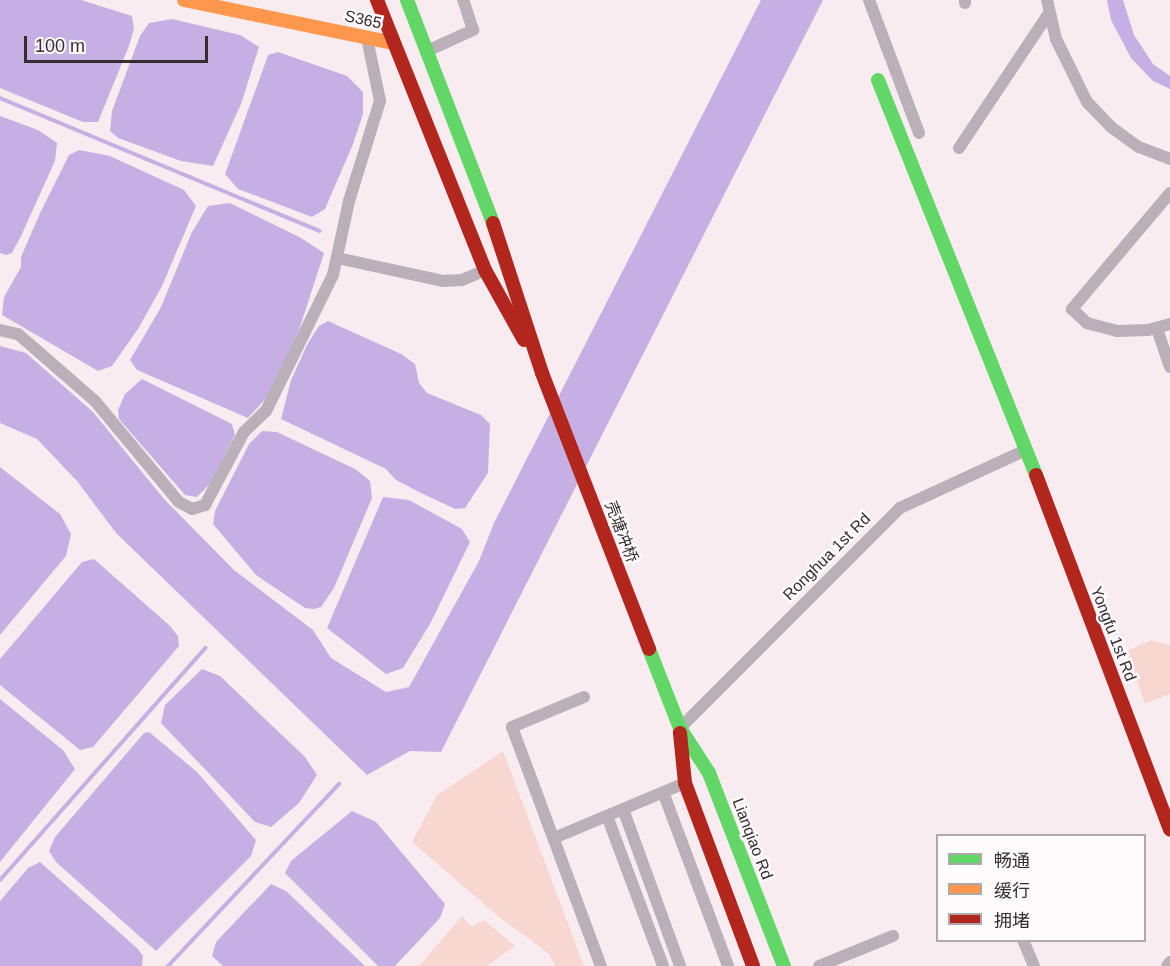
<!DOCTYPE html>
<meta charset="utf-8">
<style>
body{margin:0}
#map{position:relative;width:1170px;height:966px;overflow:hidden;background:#f8ecf1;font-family:Helvetica,"Noto Sans SC",sans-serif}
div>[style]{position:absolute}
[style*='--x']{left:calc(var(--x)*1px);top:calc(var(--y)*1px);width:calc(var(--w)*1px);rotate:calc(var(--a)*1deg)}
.green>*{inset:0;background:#f8d7d1}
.water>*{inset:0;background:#c6b0e3}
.stream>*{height:4px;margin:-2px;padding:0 2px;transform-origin:2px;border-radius:2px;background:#c6b0e3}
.street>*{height:12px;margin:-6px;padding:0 6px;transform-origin:6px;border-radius:6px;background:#bab0b9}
.fast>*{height:14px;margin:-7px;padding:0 7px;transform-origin:7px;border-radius:7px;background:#63d668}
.slow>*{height:14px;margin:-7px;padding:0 7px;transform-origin:7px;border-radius:7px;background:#ff974d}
.jam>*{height:14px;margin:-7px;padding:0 7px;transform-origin:7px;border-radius:7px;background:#b3261e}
span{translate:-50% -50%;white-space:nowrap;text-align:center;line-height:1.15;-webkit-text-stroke:5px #fffafc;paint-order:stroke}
.street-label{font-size:16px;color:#372d31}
.legend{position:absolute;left:936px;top:834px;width:210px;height:108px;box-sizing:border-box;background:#fffafc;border:2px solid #afa8ab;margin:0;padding:8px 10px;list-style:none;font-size:18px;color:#372d31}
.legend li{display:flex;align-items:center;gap:12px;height:30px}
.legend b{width:30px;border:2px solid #afa8ab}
.scale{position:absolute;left:24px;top:36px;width:184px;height:27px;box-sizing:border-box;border:3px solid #372d31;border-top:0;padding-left:8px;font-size:18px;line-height:21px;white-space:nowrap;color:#372d31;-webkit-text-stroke:4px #fffafc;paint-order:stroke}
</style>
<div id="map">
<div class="green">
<i style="clip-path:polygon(1151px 640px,1170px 645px,1170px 694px,1145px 704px,1127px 651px)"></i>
<i style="clip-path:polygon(503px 751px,584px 966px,556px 966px,548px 953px,499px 917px,412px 842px,437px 795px)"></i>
<i style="clip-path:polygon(462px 916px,472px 927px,484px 920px,515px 946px,487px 966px,419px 966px)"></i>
</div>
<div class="water">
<i style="clip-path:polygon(0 0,81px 0,132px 16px,134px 29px,129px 46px,98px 122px,83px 122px,0 88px)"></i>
<i style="clip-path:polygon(761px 0,823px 0,441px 752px,410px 751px,367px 775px,116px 533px,77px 481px,37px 439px,0 423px,0 346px,26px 353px,93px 412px,164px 499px,234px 570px,313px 630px,331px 658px,386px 692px,409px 687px,479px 561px,494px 523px)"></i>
<i style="clip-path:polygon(1107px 0,1123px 0,1134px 35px,1153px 64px,1170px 76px,1170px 89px,1153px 81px,1131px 58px,1111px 20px)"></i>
<i style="clip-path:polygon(172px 19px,240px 35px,259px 47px,241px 104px,213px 166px,181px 161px,118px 138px,110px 131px,112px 111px,140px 36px,149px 23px)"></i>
<i style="clip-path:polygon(278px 52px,347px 76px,363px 92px,363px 114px,353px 144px,325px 209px,312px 217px,238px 189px,225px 174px,266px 61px,268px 55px)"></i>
<i style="clip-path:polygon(0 116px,38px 130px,57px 143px,55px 161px,21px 236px,12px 253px,6px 255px,0 253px)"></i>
<i style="clip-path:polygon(79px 150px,110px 156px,184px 190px,196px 206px,162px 286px,138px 329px,112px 366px,98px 371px,2px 315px,4px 297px,21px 267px,21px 257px,41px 211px,69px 155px)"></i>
<i style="clip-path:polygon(230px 203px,301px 238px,324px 253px,299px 330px,269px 395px,248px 418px,137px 370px,130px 360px,161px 307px,192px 232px,208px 206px)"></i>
<i style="clip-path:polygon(328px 321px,401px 354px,415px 364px,419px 383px,427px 393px,481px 415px,490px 424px,488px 473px,465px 508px,455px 509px,421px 493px,396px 480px,386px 469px,281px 419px,291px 380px,308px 343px,319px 326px)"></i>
<i style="clip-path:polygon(142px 379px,232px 424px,235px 435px,211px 483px,197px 497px,185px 495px,119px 419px,118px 410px,125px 394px)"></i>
<i style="clip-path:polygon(262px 431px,277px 432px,355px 469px,370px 481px,372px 498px,334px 588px,321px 607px,314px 609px,305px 608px,256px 575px,213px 524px,215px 511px,249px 444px)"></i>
<i style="clip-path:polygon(0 467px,60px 514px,71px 534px,66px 556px,0 635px)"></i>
<i style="clip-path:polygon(383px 497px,409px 500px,462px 529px,470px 542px,430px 624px,403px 668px,386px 674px,327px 628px)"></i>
<i style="clip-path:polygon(94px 559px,169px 625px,178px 636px,179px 646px,93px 747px,80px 750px,0 685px,0 659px,82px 562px)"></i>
<i style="clip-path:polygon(202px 669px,220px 676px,305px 757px,317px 775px,299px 803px,271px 827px,255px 822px,161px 723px,165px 705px)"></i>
<i style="clip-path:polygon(0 699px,63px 750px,75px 769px,0 862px)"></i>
<i style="clip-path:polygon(149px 732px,197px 772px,256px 840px,251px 856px,156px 951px,56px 862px,49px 851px,55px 837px,144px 733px)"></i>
<i style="clip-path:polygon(352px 811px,376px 822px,445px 904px,440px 918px,395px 966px,378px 966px,285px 873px,291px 861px)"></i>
<i style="clip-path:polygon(40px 862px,138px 949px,143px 956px,142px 966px,0 966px,0 901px,28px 868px)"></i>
<i style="clip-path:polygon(271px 884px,286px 891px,365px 966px,223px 966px,212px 956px,216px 942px)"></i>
</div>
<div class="stream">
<i style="--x:0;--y:98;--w:346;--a:22.6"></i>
<i style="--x:0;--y:880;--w:310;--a:-48.5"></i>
<i style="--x:168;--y:966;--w:250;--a:-46.8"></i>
</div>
<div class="street">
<i style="--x:869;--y:0;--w:142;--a:69.4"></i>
<i style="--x:965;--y:0;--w:3;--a:90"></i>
<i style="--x:1047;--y:0;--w:40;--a:77"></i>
<i style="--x:1056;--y:39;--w:70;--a:63.8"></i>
<i style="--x:1087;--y:102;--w:35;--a:46"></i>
<i style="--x:1111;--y:127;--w:34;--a:36"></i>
<i style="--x:1139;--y:147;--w:33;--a:21"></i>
<i style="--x:427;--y:51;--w:51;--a:-24.5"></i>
<i style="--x:473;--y:30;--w:32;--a:-108"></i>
<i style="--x:959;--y:148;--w:162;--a:-56.3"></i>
<i style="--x:1170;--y:193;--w:152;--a:130.2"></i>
<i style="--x:1072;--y:309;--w:21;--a:43"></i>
<i style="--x:1087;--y:323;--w:31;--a:15"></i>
<i style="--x:1117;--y:331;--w:31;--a:-2"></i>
<i style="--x:1148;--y:330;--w:23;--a:-15"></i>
<i style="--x:337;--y:258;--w:108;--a:12.2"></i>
<i style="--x:443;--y:281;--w:19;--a:-3"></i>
<i style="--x:462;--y:280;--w:25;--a:-23"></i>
<i style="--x:1157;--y:329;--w:40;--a:71.1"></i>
<i style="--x:0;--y:330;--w:18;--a:13"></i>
<i style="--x:18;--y:334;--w:102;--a:41"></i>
<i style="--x:95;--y:401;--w:131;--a:50.3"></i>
<i style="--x:179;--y:502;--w:15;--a:28"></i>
<i style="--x:192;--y:509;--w:14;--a:-17"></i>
<i style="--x:205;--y:505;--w:83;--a:-61.9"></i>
<i style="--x:244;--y:432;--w:30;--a:-44"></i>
<i style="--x:266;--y:411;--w:152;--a:-63.8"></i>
<i style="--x:333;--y:275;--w:76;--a:-77.8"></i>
<i style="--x:349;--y:201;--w:105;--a:-72.8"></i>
<i style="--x:380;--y:101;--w:64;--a:-101.7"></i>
<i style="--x:584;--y:697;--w:78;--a:157.4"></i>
<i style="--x:512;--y:727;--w:255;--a:69.6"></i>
<i style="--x:680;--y:728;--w:311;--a:-45"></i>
<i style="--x:900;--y:508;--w:139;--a:-24.7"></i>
<i style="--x:663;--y:792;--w:186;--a:69.5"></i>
<i style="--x:623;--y:809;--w:167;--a:70"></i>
<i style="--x:607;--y:816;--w:160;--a:69.5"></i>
<i style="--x:554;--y:838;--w:142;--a:-22.8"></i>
<i style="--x:1023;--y:940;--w:28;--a:67"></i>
<i style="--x:819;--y:966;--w:80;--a:-22.1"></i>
<i style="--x:1167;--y:966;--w:5;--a:-53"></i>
</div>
<div class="fast">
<i style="--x:407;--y:0;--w:239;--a:68.9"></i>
<i style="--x:878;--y:80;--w:425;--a:68.2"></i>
<i style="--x:649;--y:649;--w:85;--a:68.6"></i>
<i style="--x:680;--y:728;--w:54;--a:57.2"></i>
<i style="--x:709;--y:773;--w:207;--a:68.8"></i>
</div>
<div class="slow">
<i style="--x:184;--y:0;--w:213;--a:11.6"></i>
</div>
<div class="jam">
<i style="--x:377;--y:0;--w:291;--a:68.2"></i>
<i style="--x:485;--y:270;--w:80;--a:60.9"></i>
<i style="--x:493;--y:223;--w:158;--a:71.9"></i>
<i style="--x:542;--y:373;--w:296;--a:68.8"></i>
<i style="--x:1036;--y:475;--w:379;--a:69.3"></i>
<i style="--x:680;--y:733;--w:50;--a:84.3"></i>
<i style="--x:685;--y:783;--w:195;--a:69.6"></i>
</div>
<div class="street-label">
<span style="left:363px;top:20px;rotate:12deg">S365</span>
<span style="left:621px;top:532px;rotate:69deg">壳塘冲桥</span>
<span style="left:827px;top:557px;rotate:-45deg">Ronghua 1st Rd</span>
<span style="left:1113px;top:634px;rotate:69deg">Yongfu 1st Rd</span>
<span style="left:752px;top:839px;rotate:69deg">Lianqiao Rd</span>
</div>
<ul class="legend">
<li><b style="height:8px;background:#63d668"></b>畅通</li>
<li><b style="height:8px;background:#ff974d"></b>缓行</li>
<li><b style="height:8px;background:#b3261e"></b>拥堵</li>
</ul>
<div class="scale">100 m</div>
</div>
